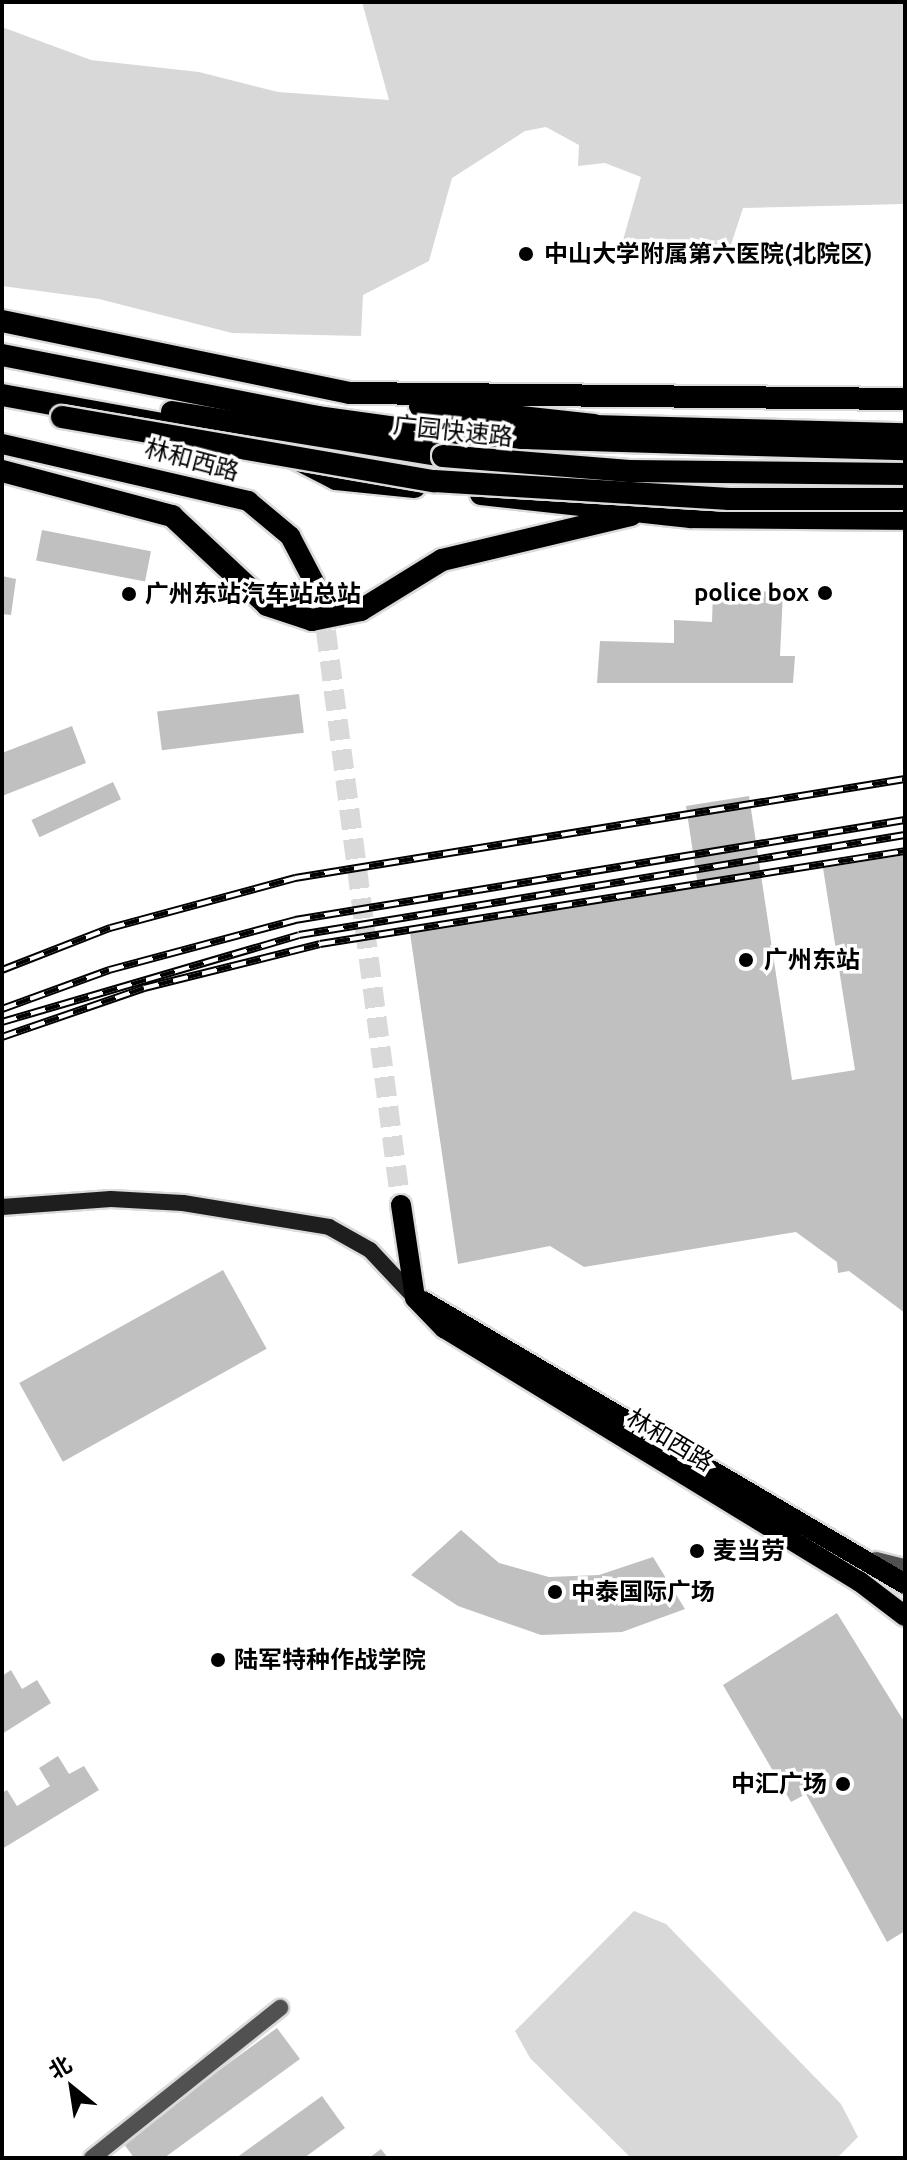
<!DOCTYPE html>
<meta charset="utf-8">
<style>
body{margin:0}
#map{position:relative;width:907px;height:2160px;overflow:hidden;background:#fff;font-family:Ubuntu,"Noto Sans SC",sans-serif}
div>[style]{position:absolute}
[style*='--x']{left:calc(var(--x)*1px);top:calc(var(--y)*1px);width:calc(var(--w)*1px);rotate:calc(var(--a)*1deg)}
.green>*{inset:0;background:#d8d8d8}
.building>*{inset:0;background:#c0c0c0;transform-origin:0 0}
.primary-tunnel>*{height:20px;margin-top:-10px;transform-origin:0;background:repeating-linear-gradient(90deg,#d9d9d9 0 20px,transparent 0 30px)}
.roads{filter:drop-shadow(2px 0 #dbdbdb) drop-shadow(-2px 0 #dbdbdb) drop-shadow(0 2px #dbdbdb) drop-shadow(0 -2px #dbdbdb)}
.minor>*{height:16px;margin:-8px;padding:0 8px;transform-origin:8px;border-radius:8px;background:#515151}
.tertiary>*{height:16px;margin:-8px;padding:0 8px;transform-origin:8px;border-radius:8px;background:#515151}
.secondary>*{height:16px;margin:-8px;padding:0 8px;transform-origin:8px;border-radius:8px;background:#1e1e1e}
.primary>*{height:20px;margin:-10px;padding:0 10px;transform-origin:10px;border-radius:10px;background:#000}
.trunk>*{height:22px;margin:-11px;padding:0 11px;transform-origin:11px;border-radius:11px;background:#000}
.rail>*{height:8px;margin-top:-4px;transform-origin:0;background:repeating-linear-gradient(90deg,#fff 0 15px,#000 0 30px);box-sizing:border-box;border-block:2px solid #000}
.bridges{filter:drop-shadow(2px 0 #dbdbdb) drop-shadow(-2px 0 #dbdbdb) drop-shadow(0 2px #dbdbdb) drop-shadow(0 -2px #dbdbdb)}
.trunk-bridge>*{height:22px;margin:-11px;padding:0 11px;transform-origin:11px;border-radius:11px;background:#000}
.dots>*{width:22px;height:22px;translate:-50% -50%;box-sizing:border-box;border:4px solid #fff;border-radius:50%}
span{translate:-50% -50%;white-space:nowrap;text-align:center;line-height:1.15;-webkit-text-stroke:7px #fff;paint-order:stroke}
.poi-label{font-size:24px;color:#000;font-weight:700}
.left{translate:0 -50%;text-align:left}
.right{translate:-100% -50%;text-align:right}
.street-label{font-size:24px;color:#000}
.frame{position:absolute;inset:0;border:4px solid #000;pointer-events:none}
.north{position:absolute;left:32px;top:2048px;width:80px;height:80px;-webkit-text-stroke:6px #fff;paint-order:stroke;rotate:330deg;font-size:22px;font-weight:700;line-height:32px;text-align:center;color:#000}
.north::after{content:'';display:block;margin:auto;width:28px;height:36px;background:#000;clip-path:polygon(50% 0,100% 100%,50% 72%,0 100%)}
</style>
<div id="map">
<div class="green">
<i style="clip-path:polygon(362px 2px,905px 2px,905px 204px,743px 208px,727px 257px,621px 247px,641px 177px,605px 163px,578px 166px,579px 145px,546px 127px,525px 131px,452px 178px,429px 261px,363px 295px,361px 336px,232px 333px,99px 299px,2px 286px,2px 27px,91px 60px,199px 72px,278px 92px,389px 100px)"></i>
<i style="clip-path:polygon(634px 1911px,666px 1924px,841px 2104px,858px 2137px,837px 2158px,631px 2158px,530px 2058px,515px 2031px)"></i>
</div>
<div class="building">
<i style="left:42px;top:530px;width:111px;height:31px;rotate:11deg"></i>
<i style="clip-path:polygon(2px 576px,16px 579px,11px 615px,2px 614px)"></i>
<i style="clip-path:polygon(713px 590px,783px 592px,780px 656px,795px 656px,793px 683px,597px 683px,600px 641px,674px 643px,674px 620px,712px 622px)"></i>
<i style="left:299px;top:694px;width:39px;height:143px;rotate:83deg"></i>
<i style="clip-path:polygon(72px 726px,86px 763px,2px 796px,2px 753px)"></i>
<i style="left:113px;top:782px;width:19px;height:90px;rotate:65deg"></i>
<i style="clip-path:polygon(749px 796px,792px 1080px,855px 1070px,823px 868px,905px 855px,905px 1313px,849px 1271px,838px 1273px,837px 1262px,796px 1232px,584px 1267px,550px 1246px,458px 1264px,410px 933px,698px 886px,686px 806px)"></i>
<i style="left:223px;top:1270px;width:90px;height:233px;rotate:61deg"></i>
<i style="clip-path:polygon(461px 1530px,499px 1563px,549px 1577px,599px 1575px,653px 1557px,685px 1609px,622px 1632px,541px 1635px,458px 1606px,411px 1575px)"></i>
<i style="clip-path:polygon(837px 1613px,905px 1723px,905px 1931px,887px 1942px,806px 1794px,791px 1802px,723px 1685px)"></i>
<i style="clip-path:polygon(11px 1670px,22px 1689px,37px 1680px,51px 1703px,2px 1734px,2px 1676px)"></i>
<i style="clip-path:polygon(58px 1756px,69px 1774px,84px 1766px,99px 1790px,2px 1849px,2px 1793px,7px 1790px,17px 1806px,50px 1786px,39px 1768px)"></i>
<i style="clip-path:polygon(277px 2028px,300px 2059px,164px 2158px,134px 2158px,122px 2141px)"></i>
<i style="clip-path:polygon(322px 2096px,345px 2128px,304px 2158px,236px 2158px)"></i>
<i style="clip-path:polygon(381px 2149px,388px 2158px,369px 2158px)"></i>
</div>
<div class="primary-tunnel">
<i style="--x:322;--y:601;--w:609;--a:82.55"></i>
</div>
<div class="roads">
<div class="minor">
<i style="--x:92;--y:2158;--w:241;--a:-38.6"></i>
</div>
<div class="tertiary">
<i style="--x:876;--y:1560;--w:30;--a:14"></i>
</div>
<div class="secondary">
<i style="--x:2;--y:1207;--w:109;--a:-4.2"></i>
<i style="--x:111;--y:1199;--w:72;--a:3.2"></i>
<i style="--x:183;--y:1203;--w:148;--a:9.3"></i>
<i style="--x:329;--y:1227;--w:47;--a:29.3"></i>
<i style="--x:370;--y:1250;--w:66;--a:46.8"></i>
</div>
<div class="primary">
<i style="--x:594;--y:425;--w:311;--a:1.5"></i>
<i style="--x:2;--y:444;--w:253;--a:13"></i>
<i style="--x:248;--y:501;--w:55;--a:39.8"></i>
<i style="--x:290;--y:536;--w:69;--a:62.3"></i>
<i style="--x:401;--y:1205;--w:94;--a:81.4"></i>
<i style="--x:415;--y:1298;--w:42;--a:46"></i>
<i style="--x:444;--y:1328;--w:486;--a:31.4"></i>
<i style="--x:859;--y:1581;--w:58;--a:37.3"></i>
<i style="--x:423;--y:1301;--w:559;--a:30.42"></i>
</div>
<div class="trunk">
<i style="--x:2;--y:321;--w:355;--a:11.7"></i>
<i style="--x:350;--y:393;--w:555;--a:0.62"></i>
<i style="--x:2;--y:355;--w:321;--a:11.1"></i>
<i style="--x:317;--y:417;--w:138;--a:7.9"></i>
<i style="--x:454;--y:436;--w:451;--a:1.7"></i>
<i style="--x:2;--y:395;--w:191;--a:10.3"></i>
<i style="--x:420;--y:406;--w:175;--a:6.2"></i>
<i style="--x:172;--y:412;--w:275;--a:9.2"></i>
<i style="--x:295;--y:458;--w:46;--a:27.1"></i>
<i style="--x:336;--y:479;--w:79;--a:5.8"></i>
<i style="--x:2;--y:471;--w:176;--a:14.8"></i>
<i style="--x:172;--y:516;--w:130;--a:43.1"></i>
<i style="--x:267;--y:605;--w:47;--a:18.4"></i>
<i style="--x:312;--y:620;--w:50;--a:-11.5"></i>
<i style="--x:361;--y:610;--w:95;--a:-31.7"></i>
<i style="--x:442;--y:560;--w:194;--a:-13.4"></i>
<i style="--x:481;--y:494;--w:211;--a:6.3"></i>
<i style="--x:691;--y:517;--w:214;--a:0.5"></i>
</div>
</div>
<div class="rail">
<i style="--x:2;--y:970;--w:116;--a:-21.3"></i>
<i style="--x:110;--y:928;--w:192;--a:-15.1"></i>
<i style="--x:295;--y:878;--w:618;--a:-9.22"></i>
<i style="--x:2;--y:1009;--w:114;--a:-20"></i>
<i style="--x:109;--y:970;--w:193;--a:-15"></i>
<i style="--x:295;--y:920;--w:618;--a:-9.31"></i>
<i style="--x:2;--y:1022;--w:309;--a:-16.3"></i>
<i style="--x:299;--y:935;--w:614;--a:-9.37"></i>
<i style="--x:2;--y:1037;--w:150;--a:-19"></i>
<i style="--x:144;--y:988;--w:181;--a:-14"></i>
<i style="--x:320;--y:944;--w:592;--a:-9.03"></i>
</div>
<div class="bridges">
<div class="trunk-bridge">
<i style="--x:62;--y:417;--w:377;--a:9.8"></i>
<i style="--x:434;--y:481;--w:296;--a:3.5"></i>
<i style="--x:729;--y:499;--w:176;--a:0"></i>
<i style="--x:443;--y:456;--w:187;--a:4.6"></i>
<i style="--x:629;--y:471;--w:276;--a:0.6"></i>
</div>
</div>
<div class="dots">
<i style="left:526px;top:254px;background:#000"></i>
<i style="left:825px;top:593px;background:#000"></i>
<i style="left:129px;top:594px;background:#000"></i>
<i style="left:746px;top:960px;background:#000"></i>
<i style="left:697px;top:1551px;background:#000"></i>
<i style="left:555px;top:1592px;background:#000"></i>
<i style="left:218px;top:1660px;background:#000"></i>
<i style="left:843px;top:1784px;background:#000"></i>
</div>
<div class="poi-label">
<span class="left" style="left:544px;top:254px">中山大学附属第六医院(北院区)</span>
<span class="right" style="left:809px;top:593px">police box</span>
<span class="left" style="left:145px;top:594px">广州东站汽车站总站</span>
<span class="left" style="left:764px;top:960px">广州东站</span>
<span class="left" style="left:713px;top:1551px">麦当劳</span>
<span class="left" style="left:571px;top:1592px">中泰国际广场</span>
<span class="left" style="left:234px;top:1660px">陆军特种作战学院</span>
<span class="right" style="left:827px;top:1784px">中汇广场</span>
</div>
<div class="street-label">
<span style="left:453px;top:431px;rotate:6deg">广园快速路</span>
<span style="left:192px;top:460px;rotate:15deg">林和西路</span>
<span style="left:670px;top:1440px;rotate:31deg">林和西路</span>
</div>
<div class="frame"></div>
<div class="north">北</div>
</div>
